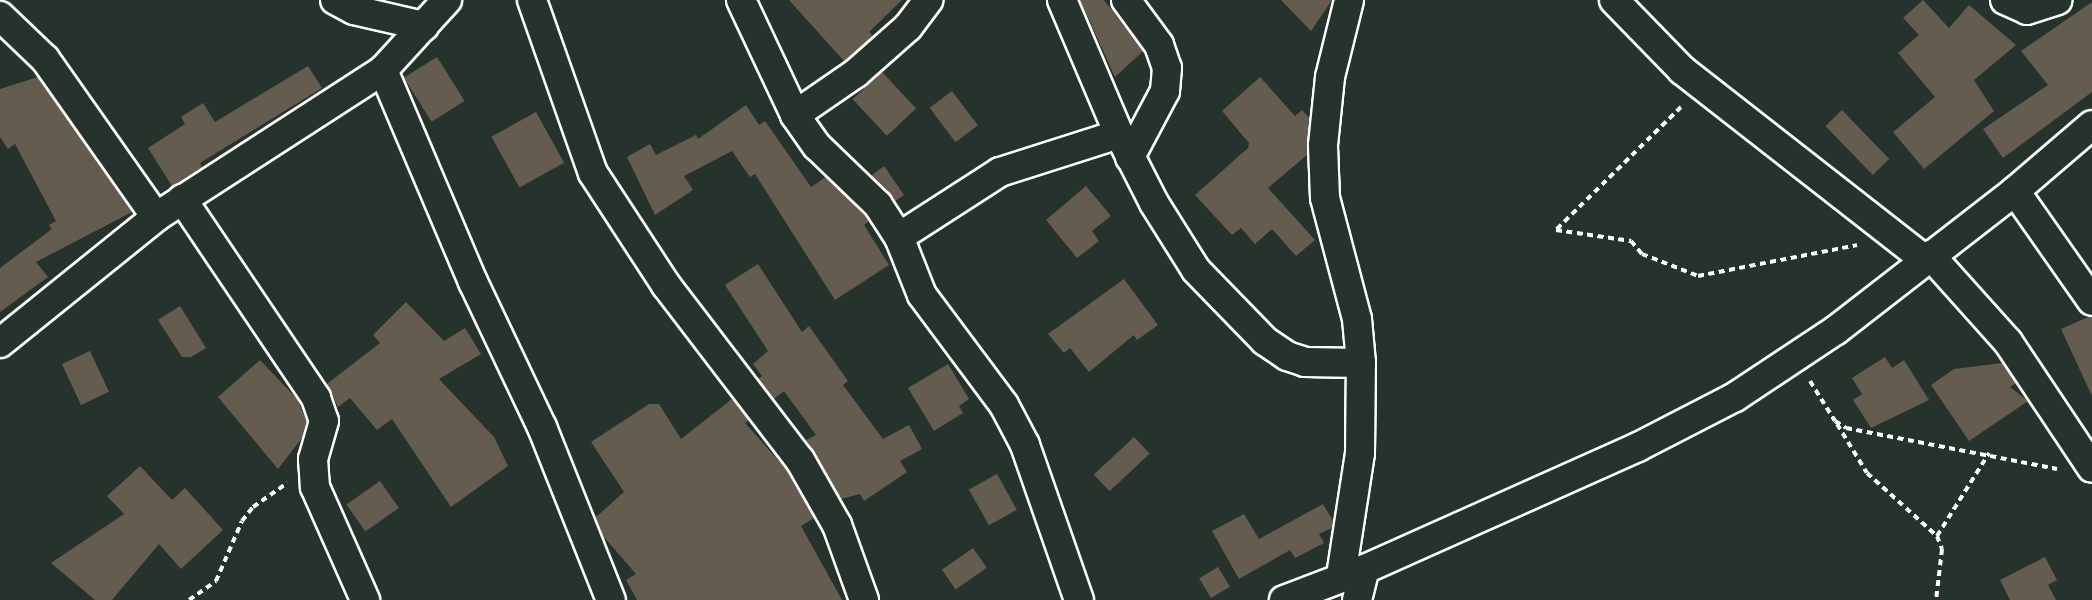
<!DOCTYPE html>
<style>
body{margin:0}
#map{position:relative;width:2092px;height:600px;overflow:hidden;background:#26332d;font-family:Mynerve,sans-serif}
div>[style]{position:absolute}
[style*='--x']{left:calc(var(--x)*1px);top:calc(var(--y)*1px);width:calc(var(--w)*1px);rotate:calc(var(--a)*1deg)}
.building>*{inset:0;background:#645c4e;transform-origin:0 0}
.path>*{height:4px;margin-top:-2px;transform-origin:0;background:repeating-linear-gradient(90deg,#fff 0 6px,transparent 0 10.5px)}
.roads{filter:drop-shadow(2px 0 #fff) drop-shadow(-2px 0 #fff) drop-shadow(0 2px #fff) drop-shadow(0 -2px #fff)}
.minor>*{height:28px;margin:-14px;padding:0 14px;transform-origin:14px;border-radius:14px;background:#26332d}
span{translate:-50% -50%;white-space:nowrap;text-align:center;line-height:1.15;-webkit-text-stroke:4.5px #26332d;paint-order:stroke}
</style>
<div id="map">
<div class="building">
<i style="clip-path:polygon(789px 0,902px 0,869px 32px,873px 36px,844px 61px)"></i>
<i style="clip-path:polygon(1080px 0,1104px 0,1143px 51px,1115px 77px)"></i>
<i style="clip-path:polygon(1281px 0,1332px 0,1311px 31px)"></i>
<i style="clip-path:polygon(1923px 0,1949px 28px,1969px 5px,2016px 45px,1974px 80px,1994px 111px,1924px 169px,1893px 132px,1935px 97px,1898px 53px,1919px 35px,1903px 18px)"></i>
<i style="clip-path:polygon(2092px 2px,2092px 92px,2003px 158px,1983px 129px,2048px 85px,2021px 51px)"></i>
<i style="left:437px;top:57px;width:52px;height:39px;rotate:58deg"></i>
<i style="clip-path:polygon(308px 66px,322px 88px,200px 163px,202px 167px,172px 186px,148px 148px,185px 124px,181px 117px,203px 103px,215px 122px)"></i>
<i style="left:882px;top:72px;width:50px;height:40px;rotate:47deg"></i>
<i style="clip-path:polygon(38px 77px,132px 212px,36px 262px,48px 277px,0 312px,0 268px,52px 229px,49px 225px,56px 221px,15px 144px,8px 149px,0 137px,0 89px)"></i>
<i style="clip-path:polygon(1260px 77px,1295px 116px,1302px 110px,1309px 118px,1307px 155px,1268px 188px,1315px 240px,1296px 256px,1272px 229px,1255px 244px,1241px 228px,1232px 235px,1195px 195px,1248px 148px,1249px 143px,1222px 111px)"></i>
<i style="left:952px;top:91px;width:43px;height:28px;rotate:53deg"></i>
<i style="clip-path:polygon(746px 105px,759px 125px,765px 121px,811px 187px,826px 177px,865px 216px,869px 221px,864px 225px,889px 265px,835px 300px,755px 174px,750px 177px,732px 151px,684px 176px,693px 190px,655px 215px,627px 157px,650px 144px,656px 155px,696px 135px,698px 139px)"></i>
<i style="left:1842px;top:110px;width:68px;height:23px;rotate:46deg"></i>
<i style="left:536px;top:112px;width:58px;height:51px;rotate:61deg"></i>
<i style="clip-path:polygon(884px 166px,904px 195px,895px 201px,871px 176px)"></i>
<i style="clip-path:polygon(1086px 186px,1111px 216px,1092px 231px,1099px 241px,1077px 258px,1046px 220px)"></i>
<i style="clip-path:polygon(758px 264px,802px 332px,809px 326px,848px 381px,843px 385px,883px 439px,909px 425px,922px 449px,900px 461px,907px 472px,864px 501px,860px 494px,841px 499px,806px 440px,816px 435px,784px 391px,774px 399px,758px 379px,762px 376px,753px 364px,768px 351px,725px 285px)"></i>
<i style="clip-path:polygon(1124px 279px,1158px 325px,1137px 340px,1134px 335px,1089px 372px,1070px 348px,1064px 353px,1048px 334px)"></i>
<i style="clip-path:polygon(406px 302px,444px 341px,465px 328px,481px 354px,439px 379px,494px 437px,508px 466px,451px 507px,392px 419px,377px 430px,350px 398px,338px 407px,327px 384px,380px 343px,373px 335px)"></i>
<i style="clip-path:polygon(180px 306px,206px 348px,191px 357px,182px 357px,158px 320px)"></i>
<i style="clip-path:polygon(2088px 317px,2092px 317px,2092px 396px,2061px 329px)"></i>
<i style="left:90px;top:351px;width:45px;height:31px;rotate:65deg"></i>
<i style="clip-path:polygon(1885px 357px,1892px 368px,1904px 360px,1929px 400px,1871px 428px,1853px 400px,1862px 394px,1852px 378px)"></i>
<i style="clip-path:polygon(260px 360px,297px 399px,307px 421px,302px 438px,278px 469px,218px 397px)"></i>
<i style="clip-path:polygon(2002px 363px,2016px 383px,2010px 387px,2028px 401px,1969px 441px,1931px 385px,1954px 369px)"></i>
<i style="clip-path:polygon(948px 364px,969px 399px,959px 406px,963px 413px,934px 431px,908px 388px)"></i>
<i style="clip-path:polygon(732px 399px,749px 420px,745px 423px,786px 469px,814px 518px,801px 526px,842px 600px,637px 600px,626px 580px,636px 574px,603px 536px,596px 517px,624px 492px,591px 442px,649px 404px,659px 404px,681px 439px)"></i>
<i style="left:1134px;top:437px;width:23px;height:55px;rotate:47deg"></i>
<i style="clip-path:polygon(140px 466px,172px 500px,185px 488px,223px 530px,181px 569px,159px 544px,112px 600px,95px 600px,51px 563px,124px 514px,107px 496px)"></i>
<i style="left:997px;top:474px;width:41px;height:32px;rotate:61deg"></i>
<i style="left:380px;top:481px;width:33px;height:41px;rotate:55deg"></i>
<i style="clip-path:polygon(1323px 504px,1333px 521px,1332px 528px,1319px 534px,1324px 543px,1295px 558px,1290px 550px,1239px 579px,1212px 531px,1244px 514px,1259px 539px)"></i>
<i style="left:973px;top:548px;width:24px;height:38px;rotate:55deg"></i>
<i style="clip-path:polygon(2045px 557px,2057px 580px,2048px 585px,2056px 600px,2010px 600px,2000px 580px)"></i>
<i style="left:1218px;top:567px;width:23px;height:22px;rotate:59deg"></i>
</div>
<div class="path">
<i style="--x:1681;--y:107;--w:175;--a:135.5"></i>
<i style="--x:1556;--y:230;--w:76;--a:8.3"></i>
<i style="--x:1631;--y:241;--w:17;--a:50"></i>
<i style="--x:1642;--y:254;--w:60;--a:21.4"></i>
<i style="--x:1698;--y:276;--w:162;--a:-11"></i>
<i style="--x:1810;--y:381;--w:47;--a:58"></i>
<i style="--x:1835;--y:421;--w:13;--a:32"></i>
<i style="--x:1846;--y:428;--w:215;--a:11"></i>
<i style="--x:1837;--y:424;--w:57;--a:58.5"></i>
<i style="--x:1867;--y:473;--w:94;--a:42"></i>
<i style="--x:1937;--y:536;--w:14;--a:69"></i>
<i style="--x:1942;--y:549;--w:51;--a:96.7"></i>
<i style="--x:1937;--y:536;--w:98;--a:-57.9"></i>
<i style="--x:189;--y:600;--w:33;--a:-35"></i>
<i style="--x:216;--y:581;--w:65;--a:-66.6"></i>
<i style="--x:242;--y:521;--w:18;--a:-52"></i>
<i style="--x:253;--y:507;--w:42;--a:-35.2"></i>
</div>
<div class="roads">
<div class="minor">
<i style="--x:335;--y:0;--w:21;--a:28"></i>
<i style="--x:354;--y:10;--w:72;--a:12.9"></i>
<i style="--x:532;--y:0;--w:183;--a:70.6"></i>
<i style="--x:593;--y:173;--w:134;--a:56.9"></i>
<i style="--x:666;--y:285;--w:220;--a:52.6"></i>
<i style="--x:800;--y:460;--w:75;--a:60.4"></i>
<i style="--x:837;--y:525;--w:80;--a:70.2"></i>
<i style="--x:741;--y:0;--w:127;--a:64.8"></i>
<i style="--x:795;--y:115;--w:38;--a:55"></i>
<i style="--x:817;--y:146;--w:85;--a:44"></i>
<i style="--x:878;--y:205;--w:38;--a:57"></i>
<i style="--x:899;--y:237;--w:62;--a:68.4"></i>
<i style="--x:922;--y:295;--w:137;--a:53.3"></i>
<i style="--x:1004;--y:405;--w:45;--a:62.3"></i>
<i style="--x:1025;--y:445;--w:164;--a:70.8"></i>
<i style="--x:1062;--y:0;--w:146;--a:67"></i>
<i style="--x:1119;--y:134;--w:77;--a:63.1"></i>
<i style="--x:1154;--y:203;--w:79;--a:57.9"></i>
<i style="--x:1196;--y:270;--w:99;--a:45.8"></i>
<i style="--x:1265;--y:341;--w:27;--a:34"></i>
<i style="--x:1287;--y:356;--w:19;--a:18"></i>
<i style="--x:1305;--y:362;--w:56;--a:1"></i>
<i style="--x:1126;--y:0;--w:56;--a:53.7"></i>
<i style="--x:1159;--y:45;--w:24;--a:71"></i>
<i style="--x:1167;--y:68;--w:23;--a:95"></i>
<i style="--x:1165;--y:91;--w:75;--a:117.9"></i>
<i style="--x:1614;--y:0;--w:98;--a:45.8"></i>
<i style="--x:1682;--y:70;--w:308;--a:38"></i>
<i style="--x:2005;--y:0;--w:24;--a:24"></i>
<i style="--x:2027;--y:10;--w:32;--a:-18"></i>
<i style="--x:0;--y:16;--w:62;--a:43.7"></i>
<i style="--x:45;--y:59;--w:193;--a:54.9"></i>
<i style="--x:383;--y:70;--w:230;--a:67"></i>
<i style="--x:473;--y:282;--w:161;--a:64.6"></i>
<i style="--x:542;--y:427;--w:186;--a:68.3"></i>
<i style="--x:795;--y:115;--w:74;--a:-34.5"></i>
<i style="--x:856;--y:73;--w:69;--a:-41.5"></i>
<i style="--x:908;--y:27;--w:34;--a:-53"></i>
<i style="--x:2015;--y:191;--w:134;--a:55"></i>
<i style="--x:182;--y:199;--w:240;--a:56"></i>
<i style="--x:316;--y:398;--w:24;--a:71"></i>
<i style="--x:324;--y:421;--w:40;--a:106"></i>
<i style="--x:313;--y:459;--w:28;--a:86"></i>
<i style="--x:315;--y:487;--w:124;--a:66.1"></i>
<i style="--x:899;--y:237;--w:120;--a:-32.8"></i>
<i style="--x:1000;--y:172;--w:125;--a:-17.7"></i>
<i style="--x:1930;--y:255;--w:117;--a:48.1"></i>
<i style="--x:2008;--y:342;--w:151;--a:56.3"></i>
<i style="--x:0;--y:343;--w:201;--a:-38.9"></i>
<i style="--x:156;--y:217;--w:270;--a:-32.9"></i>
<i style="--x:383;--y:70;--w:95;--a:-47.6"></i>
<i style="--x:1341;--y:576;--w:124;--a:-81.2"></i>
<i style="--x:1360;--y:453;--w:90;--a:-89.4"></i>
<i style="--x:1361;--y:363;--w:44;--a:-95.2"></i>
<i style="--x:1357;--y:319;--w:125;--a:-104.8"></i>
<i style="--x:1325;--y:198;--w:53;--a:-92.2"></i>
<i style="--x:1323;--y:145;--w:68;--a:-84.1"></i>
<i style="--x:1330;--y:77;--w:79;--a:-76.1"></i>
<i style="--x:1284;--y:600;--w:87;--a:-20.9"></i>
<i style="--x:1365;--y:569;--w:299;--a:-24.1"></i>
<i style="--x:1638;--y:447;--w:109;--a:-27.3"></i>
<i style="--x:1735;--y:397;--w:121;--a:-33.6"></i>
<i style="--x:1836;--y:330;--w:227;--a:-37.8"></i>
<i style="--x:2015;--y:191;--w:101;--a:-40.6"></i>
<i style="--x:1357;--y:600;--w:32;--a:-76"></i>
</div>
</div>
</div>
